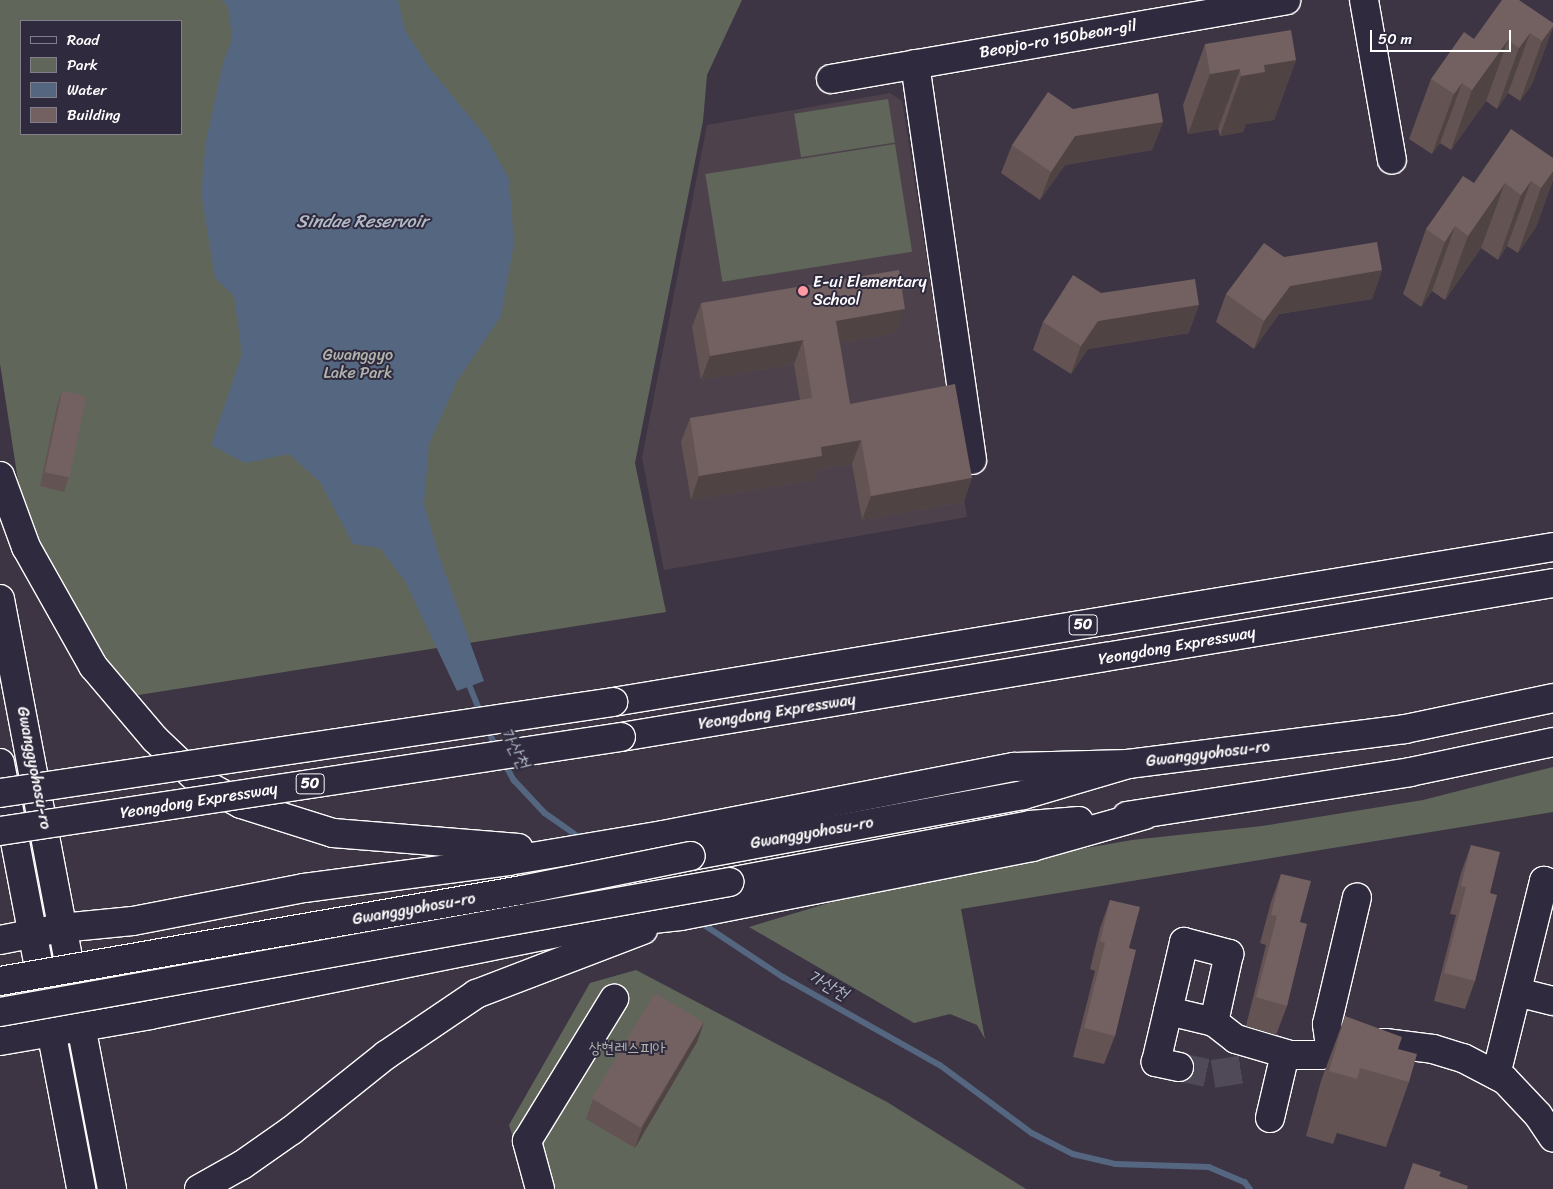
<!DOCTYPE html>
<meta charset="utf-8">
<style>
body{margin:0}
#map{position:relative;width:1553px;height:1189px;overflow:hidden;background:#3d3544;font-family:Sriracha,"Poor Story",sans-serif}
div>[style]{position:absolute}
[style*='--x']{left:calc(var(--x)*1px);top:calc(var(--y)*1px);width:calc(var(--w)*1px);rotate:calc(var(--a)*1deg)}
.built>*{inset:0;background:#4d424c}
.green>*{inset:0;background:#60675a;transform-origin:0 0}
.water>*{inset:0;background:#556680}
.stream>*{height:5.5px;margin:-2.75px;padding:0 2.75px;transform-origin:2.75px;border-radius:2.75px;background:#556680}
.minor-tunnel>*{height:28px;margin-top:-14px;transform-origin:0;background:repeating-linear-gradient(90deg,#504957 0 28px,transparent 0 42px)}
.roads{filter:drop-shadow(1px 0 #fff) drop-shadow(-1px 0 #fff) drop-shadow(0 1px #fff) drop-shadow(0 -1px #fff)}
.minor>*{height:28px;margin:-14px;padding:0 14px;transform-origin:14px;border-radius:14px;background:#2f2a3d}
.major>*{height:28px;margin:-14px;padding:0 14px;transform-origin:14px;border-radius:14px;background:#2f2a3d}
.highway>*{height:28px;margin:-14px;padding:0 14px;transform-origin:14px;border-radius:14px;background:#2f2a3d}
.bridges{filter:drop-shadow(1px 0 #fff) drop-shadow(-1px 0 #fff) drop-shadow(0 1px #fff) drop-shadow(0 -1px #fff)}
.highway-bridge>*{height:28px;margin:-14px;padding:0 14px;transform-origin:14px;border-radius:14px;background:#2f2a3d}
.wall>*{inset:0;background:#635353}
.shaded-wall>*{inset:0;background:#504343}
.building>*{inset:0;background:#736060;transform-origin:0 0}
.dots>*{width:14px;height:14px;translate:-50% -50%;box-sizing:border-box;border:2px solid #2f2a3d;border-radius:50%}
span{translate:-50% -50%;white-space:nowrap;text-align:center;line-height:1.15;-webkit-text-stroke:4px #2f2a3d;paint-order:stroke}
.shield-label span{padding:1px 4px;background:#2f2a3d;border:1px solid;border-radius:4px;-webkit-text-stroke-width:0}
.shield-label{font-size:15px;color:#fff;font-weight:700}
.street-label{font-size:16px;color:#fff}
.poi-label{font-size:16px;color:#fff}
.left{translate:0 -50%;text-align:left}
.park-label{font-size:16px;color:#b0b3ac}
.water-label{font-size:18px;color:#b2bac6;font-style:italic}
.legend{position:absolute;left:20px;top:20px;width:162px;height:115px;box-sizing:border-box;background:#2f2a3d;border:1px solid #827f8b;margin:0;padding:6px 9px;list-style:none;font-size:15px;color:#fff}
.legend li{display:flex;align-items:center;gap:10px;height:25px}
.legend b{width:25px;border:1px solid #827f8b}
.scale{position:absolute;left:1370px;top:30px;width:141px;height:22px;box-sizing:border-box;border:2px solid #fff;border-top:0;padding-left:6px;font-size:15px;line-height:18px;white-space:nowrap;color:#fff;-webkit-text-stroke:4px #2f2a3d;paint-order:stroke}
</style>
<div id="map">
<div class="built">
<i style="clip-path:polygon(890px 93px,902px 101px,967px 517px,664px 570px,642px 458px,707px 125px)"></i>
</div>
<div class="green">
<i style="clip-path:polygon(evenodd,0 0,742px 0,707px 75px,703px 121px,635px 463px,666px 612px,132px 696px,80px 626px,46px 561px,19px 487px,0 364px,0 0,21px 21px,181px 21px,181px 134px,21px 134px,21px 21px)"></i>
<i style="left:888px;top:99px;width:44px;height:95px;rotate:81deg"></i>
<i style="left:895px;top:144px;width:109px;height:192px;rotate:81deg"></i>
<i style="clip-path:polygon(1553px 767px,1553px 812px,961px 909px,985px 1039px,977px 1025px,950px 1014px,914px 1023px,749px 927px,909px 879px,1132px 840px,1262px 826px,1423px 800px)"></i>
<i style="clip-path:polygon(636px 970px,887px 1102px,1026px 1189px,529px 1189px,509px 1125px,590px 983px)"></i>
</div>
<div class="water">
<i style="clip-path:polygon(221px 0,398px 0,405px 30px,428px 66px,486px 137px,509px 179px,514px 243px,501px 316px,457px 381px,429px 444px,424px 504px,439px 556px,484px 681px,457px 691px,405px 581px,380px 548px,353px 544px,320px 482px,289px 454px,245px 463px,211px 445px,242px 354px,234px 296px,215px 278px,201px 192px,206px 141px,223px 63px,232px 39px,228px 5px)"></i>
</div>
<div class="stream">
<i style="--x:470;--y:686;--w:29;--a:68"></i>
<i style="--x:488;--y:729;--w:20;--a:66"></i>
<i style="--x:504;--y:762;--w:21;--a:61"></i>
<i style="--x:514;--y:780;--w:45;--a:46.8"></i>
<i style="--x:545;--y:813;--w:45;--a:35.1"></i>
<i style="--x:700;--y:922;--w:100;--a:33.5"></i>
<i style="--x:783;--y:977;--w:180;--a:29.3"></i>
<i style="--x:940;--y:1065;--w:114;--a:36.5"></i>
<i style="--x:1032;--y:1133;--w:46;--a:27.1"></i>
<i style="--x:1073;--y:1154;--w:44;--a:13.1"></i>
<i style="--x:1116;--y:1164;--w:93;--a:1.8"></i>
<i style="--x:1209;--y:1167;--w:39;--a:23"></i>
<i style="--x:1245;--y:1182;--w:9;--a:54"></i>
</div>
<div class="minor-tunnel">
<i style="--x:1179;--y:1067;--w:35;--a:12"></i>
<i style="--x:1213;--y:1074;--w:32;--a:-9"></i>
</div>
<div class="roads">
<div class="minor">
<i style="--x:1364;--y:0;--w:162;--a:80.1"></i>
<i style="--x:915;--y:64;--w:400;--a:81.8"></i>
<i style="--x:831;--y:79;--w:462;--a:-9.8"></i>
<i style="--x:1517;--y:992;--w:37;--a:14"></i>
<i style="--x:1168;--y:1011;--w:71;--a:-76.9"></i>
<i style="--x:1184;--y:942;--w:47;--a:14.9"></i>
<i style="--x:1229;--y:954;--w:70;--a:102.4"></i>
<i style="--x:1331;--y:1053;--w:29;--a:-98"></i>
<i style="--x:1327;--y:1024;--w:130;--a:-76.7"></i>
<i style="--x:1179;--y:1067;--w:24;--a:-168"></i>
<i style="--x:1156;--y:1062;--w:52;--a:-76.8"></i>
<i style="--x:1168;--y:1011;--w:47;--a:13.4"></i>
<i style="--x:1214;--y:1022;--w:28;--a:38"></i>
<i style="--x:1236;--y:1039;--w:56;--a:16.5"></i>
<i style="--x:1290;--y:1055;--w:31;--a:0"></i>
<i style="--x:1321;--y:1055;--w:65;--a:-10.6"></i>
<i style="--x:1385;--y:1043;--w:48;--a:7.1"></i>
<i style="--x:1433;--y:1049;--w:31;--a:17"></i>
<i style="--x:1463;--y:1058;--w:47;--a:27.6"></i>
<i style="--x:1505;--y:1080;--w:48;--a:46.7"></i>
<i style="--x:1538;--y:1115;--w:27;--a:56"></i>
<i style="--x:1496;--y:1075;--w:200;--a:-76.1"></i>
<i style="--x:1544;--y:881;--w:9;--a:18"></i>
<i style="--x:1270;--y:1118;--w:66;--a:-76.8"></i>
<i style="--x:540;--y:1189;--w:50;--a:-105.2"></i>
<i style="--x:527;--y:1141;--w:167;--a:-58.5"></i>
</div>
<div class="major">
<i style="--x:0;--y:599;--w:601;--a:79.25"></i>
<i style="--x:0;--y:763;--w:434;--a:79.2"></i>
</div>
<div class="highway">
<i style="--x:0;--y:476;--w:76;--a:69.9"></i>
<i style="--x:26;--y:547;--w:137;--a:60.6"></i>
<i style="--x:93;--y:666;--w:96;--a:49.7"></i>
<i style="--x:155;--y:739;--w:61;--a:43.7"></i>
<i style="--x:199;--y:781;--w:48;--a:28.7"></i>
<i style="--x:241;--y:804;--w:96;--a:17.5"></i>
<i style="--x:333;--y:833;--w:186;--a:4.6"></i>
<i style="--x:613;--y:702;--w:953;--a:-9.36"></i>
<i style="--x:621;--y:737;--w:945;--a:-9.38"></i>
<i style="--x:1127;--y:816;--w:286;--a:-8.8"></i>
<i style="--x:1410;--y:772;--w:146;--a:-11.8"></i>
<i style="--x:691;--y:856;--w:338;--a:-10.4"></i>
<i style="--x:1023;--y:795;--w:109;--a:-16.4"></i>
<i style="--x:1128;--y:764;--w:279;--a:-7.2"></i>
<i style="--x:1405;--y:729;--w:151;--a:-11.8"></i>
<i style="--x:729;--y:882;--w:306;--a:-10.7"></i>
<i style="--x:1030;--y:825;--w:49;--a:-4.7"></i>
<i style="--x:0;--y:940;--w:62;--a:-11.1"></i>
<i style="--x:61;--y:928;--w:72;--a:-5.6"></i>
<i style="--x:133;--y:921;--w:174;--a:-10.9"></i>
<i style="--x:304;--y:888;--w:206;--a:-7.5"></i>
<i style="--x:508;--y:861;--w:157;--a:-9.5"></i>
<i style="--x:663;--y:835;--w:358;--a:-11"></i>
<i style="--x:1014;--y:767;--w:114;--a:-1.5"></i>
<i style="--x:0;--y:1041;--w:152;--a:-9.8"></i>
<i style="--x:150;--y:1015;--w:457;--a:-11.4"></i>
<i style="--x:598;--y:925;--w:83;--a:-6.2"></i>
<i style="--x:681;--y:916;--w:358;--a:-11.1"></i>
<i style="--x:1032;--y:847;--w:117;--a:-15.8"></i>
<i style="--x:199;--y:1189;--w:49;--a:-29.2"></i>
<i style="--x:242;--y:1165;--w:61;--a:-35"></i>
<i style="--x:292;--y:1130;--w:120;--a:-38.6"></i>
<i style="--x:386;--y:1055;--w:109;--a:-34.1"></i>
<i style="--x:476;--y:994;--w:179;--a:-21"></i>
</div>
</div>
<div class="bridges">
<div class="highway-bridge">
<i style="--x:0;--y:793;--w:620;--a:-8.44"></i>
<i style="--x:0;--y:831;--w:628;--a:-8.61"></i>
<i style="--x:0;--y:981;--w:530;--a:-9.89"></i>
<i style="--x:522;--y:890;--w:172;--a:-11.4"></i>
<i style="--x:0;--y:1012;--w:741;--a:-10.11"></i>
</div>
</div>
<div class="wall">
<i style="clip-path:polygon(1553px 23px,1553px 27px,1532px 84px,1520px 101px,1508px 93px,1497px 109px,1486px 101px,1451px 150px,1440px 143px,1432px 154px,1409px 139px,1431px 79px,1474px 39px)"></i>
<i style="clip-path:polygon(1205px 44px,1296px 60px,1274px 120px,1246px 124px,1243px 132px,1220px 136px,1218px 129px,1188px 134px,1183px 105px)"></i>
<i style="clip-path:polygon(1073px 109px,1163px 122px,1152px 150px,1065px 165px,1040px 200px,1001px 173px,1012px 145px)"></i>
<i style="clip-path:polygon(1553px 158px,1553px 180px,1536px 227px,1518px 253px,1507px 246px,1498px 260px,1481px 248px,1445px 300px,1432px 291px,1421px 307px,1403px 294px,1426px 229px,1474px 183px)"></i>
<i style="clip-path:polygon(1284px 257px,1382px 270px,1372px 299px,1279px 314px,1254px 349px,1216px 322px,1226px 294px)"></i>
<i style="clip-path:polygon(1101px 293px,1189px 333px,1088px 349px,1071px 374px,1033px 350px,1043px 322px)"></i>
<i style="clip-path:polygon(701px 303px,896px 333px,840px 343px,850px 404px,964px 502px,862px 520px,852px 464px,817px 470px,813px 480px,691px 500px,681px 442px,690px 418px,800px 400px,794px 364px,701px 380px,692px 327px)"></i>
<i style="clip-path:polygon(62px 391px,69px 477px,64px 492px,40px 486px,57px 406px)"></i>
<i style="clip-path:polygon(1471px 845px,1490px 893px,1475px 981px,1465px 1009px,1434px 1001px,1456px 915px,1450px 914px,1461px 873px)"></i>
<i style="clip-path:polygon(1281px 874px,1300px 922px,1287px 1006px,1276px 1035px,1246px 1026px,1266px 945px,1260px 943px,1271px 902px)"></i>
<i style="clip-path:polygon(1110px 900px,1129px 948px,1115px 1036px,1104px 1064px,1073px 1057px,1095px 971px,1090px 969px,1100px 928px)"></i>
<i style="clip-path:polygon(1345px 1016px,1398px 1049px,1409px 1082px,1386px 1147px,1337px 1133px,1333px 1144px,1306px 1136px,1321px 1081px)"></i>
<i style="clip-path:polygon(704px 1022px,697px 1042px,635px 1148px,586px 1119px,593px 1099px)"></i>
</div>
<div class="shaded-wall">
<i style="clip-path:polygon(1553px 26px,1532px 84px,1520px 101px,1542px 41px)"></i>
<i style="clip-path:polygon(1530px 33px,1508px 93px,1497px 109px,1519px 48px)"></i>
<i style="clip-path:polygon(1508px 40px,1486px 101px,1451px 150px,1472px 90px)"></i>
<i style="clip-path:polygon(1296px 60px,1274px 120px,1246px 124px,1243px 132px,1220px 136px,1241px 76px,1264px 65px)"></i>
<i style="clip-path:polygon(1240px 69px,1218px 129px,1188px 134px,1210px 74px)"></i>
<i style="clip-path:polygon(1462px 83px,1440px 143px,1432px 154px,1454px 94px)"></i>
<i style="clip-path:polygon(1163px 122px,1152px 150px,1065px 165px,1040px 200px,1051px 172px,1075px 136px)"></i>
<i style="clip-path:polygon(1553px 171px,1553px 180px,1536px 227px,1518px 253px,1541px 188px)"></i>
<i style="clip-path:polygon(1531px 181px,1507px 246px,1498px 260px,1521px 195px)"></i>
<i style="clip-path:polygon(1505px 183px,1481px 248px,1445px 300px,1468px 236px)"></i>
<i style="clip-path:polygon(1455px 226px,1432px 291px,1421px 307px,1445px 242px)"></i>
<i style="clip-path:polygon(1382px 270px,1372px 299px,1279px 314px,1254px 349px,1264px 321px,1290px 286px)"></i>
<i style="clip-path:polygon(1199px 305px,1189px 333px,1088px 349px,1071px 374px,1081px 346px,1098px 321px)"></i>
<i style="clip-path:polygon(905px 309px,896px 333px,828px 345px,836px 321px)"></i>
<i style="clip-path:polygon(803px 340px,794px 364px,701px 380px,710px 356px)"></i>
<i style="clip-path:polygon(861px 440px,852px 464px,817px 470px,813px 480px,691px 500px,699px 476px,821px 447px)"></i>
<i style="clip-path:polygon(972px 478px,964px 502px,862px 520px,871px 496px)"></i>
<i style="clip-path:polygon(704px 1022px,697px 1042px,635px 1148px,642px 1128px)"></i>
</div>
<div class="building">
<i style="clip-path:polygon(1502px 0,1519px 0,1553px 23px,1553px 26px,1542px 41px,1530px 33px,1519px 48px,1508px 40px,1472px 90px,1462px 83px,1454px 94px,1431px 79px,1464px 32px,1474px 39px)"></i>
<i style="clip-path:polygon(1291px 30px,1296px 60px,1264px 65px,1265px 72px,1241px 76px,1240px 69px,1210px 74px,1205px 44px)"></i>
<i style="clip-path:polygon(1048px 92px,1073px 109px,1158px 93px,1163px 122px,1075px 136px,1051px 172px,1012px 145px)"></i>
<i style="clip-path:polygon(1511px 129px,1553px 158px,1553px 171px,1541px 188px,1531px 181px,1521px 195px,1505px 183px,1468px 236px,1455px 226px,1445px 242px,1426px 229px,1463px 176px,1474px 183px)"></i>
<i style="clip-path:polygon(1377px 242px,1382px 270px,1290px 286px,1264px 321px,1226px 294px,1264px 243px,1284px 257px)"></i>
<i style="clip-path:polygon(899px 270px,905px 309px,836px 321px,850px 404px,955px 384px,972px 478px,871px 496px,861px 440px,821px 447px,822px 456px,699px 476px,690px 418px,812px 398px,803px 340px,710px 356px,701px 303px)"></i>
<i style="clip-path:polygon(1073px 275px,1101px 293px,1195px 279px,1199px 305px,1098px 321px,1081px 346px,1043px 322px)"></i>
<i style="left:62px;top:391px;width:25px;height:83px;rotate:12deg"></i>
<i style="clip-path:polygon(1471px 845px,1500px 852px,1490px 893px,1497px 895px,1475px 981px,1444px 973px,1466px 887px,1461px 886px)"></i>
<i style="clip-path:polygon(1281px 874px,1311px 881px,1300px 922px,1307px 924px,1287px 1006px,1256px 997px,1277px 916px,1271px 915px)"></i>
<i style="clip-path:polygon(1110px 900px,1140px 907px,1129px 948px,1136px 950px,1115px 1036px,1084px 1028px,1105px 943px,1100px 941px)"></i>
<i style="left:655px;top:993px;width:57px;height:123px;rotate:31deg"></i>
<i style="clip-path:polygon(1345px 1016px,1402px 1037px,1398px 1049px,1417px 1054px,1409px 1082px,1360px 1068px,1357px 1079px,1329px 1071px)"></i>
<i style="clip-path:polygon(1413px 1163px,1441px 1172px,1439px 1176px,1468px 1186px,1467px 1189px,1404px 1189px)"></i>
</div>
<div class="dots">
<i style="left:803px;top:291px;background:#ff9aa2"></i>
</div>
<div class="shield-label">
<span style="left:1083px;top:625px">50</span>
<span style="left:310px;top:784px">50</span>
</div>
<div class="street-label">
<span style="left:1058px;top:39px;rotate:-10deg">Beopjo-ro 150beon-gil</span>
<span style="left:1177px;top:646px;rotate:-10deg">Yeongdong Expressway</span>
<span style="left:777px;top:712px;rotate:-9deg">Yeongdong Expressway</span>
<span style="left:1208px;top:754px;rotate:-7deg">Gwanggyohosu-ro</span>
<span style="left:34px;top:768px;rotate:79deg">Gwanggyohosu-ro</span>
<span style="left:199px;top:801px;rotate:-9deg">Yeongdong Expressway</span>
<span style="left:812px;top:833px;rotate:-10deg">Gwanggyohosu-ro</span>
<span style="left:414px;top:909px;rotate:-10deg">Gwanggyohosu-ro</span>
</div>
<div class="poi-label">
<span class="left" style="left:813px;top:291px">E-ui Elementary<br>School</span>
</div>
<div class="park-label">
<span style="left:358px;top:364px">Gwanggyo<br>Lake Park</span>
<span style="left:627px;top:1048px">상현레스피아</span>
</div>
<div class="water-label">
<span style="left:362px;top:221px">Sindae Reservoir</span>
<span style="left:515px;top:748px;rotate:62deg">가산천</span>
<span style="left:828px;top:985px;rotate:29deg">가산천</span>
</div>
<ul class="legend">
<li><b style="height:6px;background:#2f2a3d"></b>Road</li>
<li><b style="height:14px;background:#60675a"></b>Park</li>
<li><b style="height:14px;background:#556680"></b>Water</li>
<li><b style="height:14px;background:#736060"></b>Building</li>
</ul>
<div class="scale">50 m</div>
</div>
